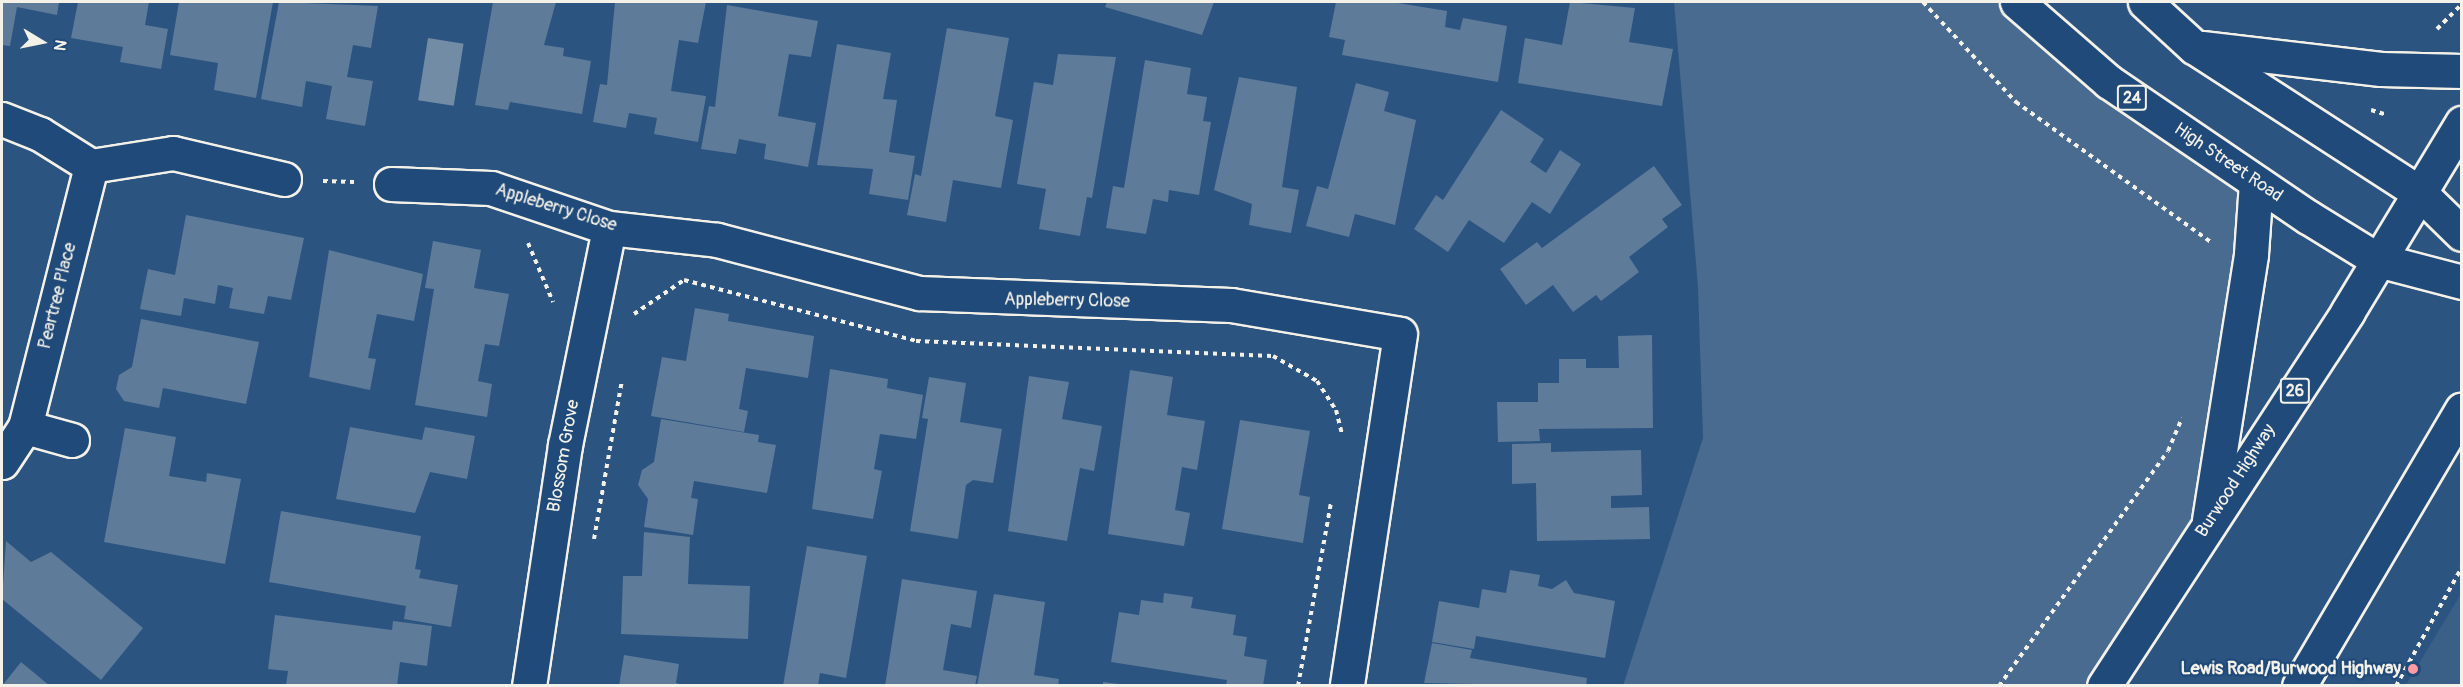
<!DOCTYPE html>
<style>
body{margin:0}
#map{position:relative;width:2463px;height:687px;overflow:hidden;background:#2c5481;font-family:Pangolin,sans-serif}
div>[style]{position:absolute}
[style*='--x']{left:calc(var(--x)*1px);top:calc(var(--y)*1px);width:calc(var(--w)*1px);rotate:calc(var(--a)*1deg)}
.built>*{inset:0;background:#3b6088}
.green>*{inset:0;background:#496b90}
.water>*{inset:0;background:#738ca6;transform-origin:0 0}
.building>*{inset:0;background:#5e7b9a}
.path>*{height:4px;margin-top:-2px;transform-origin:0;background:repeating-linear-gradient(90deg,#f4f1e8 0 4.5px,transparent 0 9px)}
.roads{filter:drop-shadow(2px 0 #f4f1e8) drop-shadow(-2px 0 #f4f1e8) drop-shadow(0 2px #f4f1e8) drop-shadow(0 -2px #f4f1e8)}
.minor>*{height:33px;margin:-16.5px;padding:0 16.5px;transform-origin:16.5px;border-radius:16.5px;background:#1f4a7a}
.major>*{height:33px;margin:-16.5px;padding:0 16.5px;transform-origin:16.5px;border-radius:16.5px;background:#1f4a7a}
.highway>*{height:33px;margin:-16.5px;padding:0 16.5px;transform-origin:16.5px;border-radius:16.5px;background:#1f4a7a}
.dots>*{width:16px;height:16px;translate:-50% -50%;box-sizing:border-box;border:3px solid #1f4a7a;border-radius:50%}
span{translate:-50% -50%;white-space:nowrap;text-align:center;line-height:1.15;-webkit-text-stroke:4.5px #1f4a7a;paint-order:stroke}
.shield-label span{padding:2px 4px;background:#1f4a7a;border:2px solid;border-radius:4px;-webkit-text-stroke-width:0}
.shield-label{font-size:16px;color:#f4f1e8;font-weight:700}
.street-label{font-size:18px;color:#f4f1e8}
.poi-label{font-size:18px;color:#f4f1e8;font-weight:700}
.right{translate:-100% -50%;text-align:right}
.frame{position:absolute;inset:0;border:3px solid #f4f1e8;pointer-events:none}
.north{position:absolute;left:12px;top:12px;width:60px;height:60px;-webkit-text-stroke:4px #1f4a7a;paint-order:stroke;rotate:100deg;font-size:16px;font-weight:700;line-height:24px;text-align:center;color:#f4f1e8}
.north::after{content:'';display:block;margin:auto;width:21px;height:27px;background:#f4f1e8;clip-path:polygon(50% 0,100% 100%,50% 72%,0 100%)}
</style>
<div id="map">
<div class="built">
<i style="clip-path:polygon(2461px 594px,2461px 685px,2406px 685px)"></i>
</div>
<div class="green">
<i style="clip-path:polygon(1674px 2px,2017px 2px,2256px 182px,2209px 520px,2104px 685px,1623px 686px,1703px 438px,1698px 287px)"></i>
</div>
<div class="water">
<i style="left:428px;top:38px;width:36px;height:63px;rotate:9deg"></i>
</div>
<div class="building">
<i style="clip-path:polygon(2px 2px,59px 2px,57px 15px,17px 7px,10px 46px,2px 45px)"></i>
<i style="clip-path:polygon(78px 2px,149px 2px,145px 25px,168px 29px,161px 69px,120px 62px,123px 47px,71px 38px)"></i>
<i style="clip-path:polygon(179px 2px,273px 2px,256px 98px,214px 90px,218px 63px,170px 55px)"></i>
<i style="clip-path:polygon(279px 2px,378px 6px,371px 48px,353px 45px,347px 77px,373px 81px,365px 126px,326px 119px,332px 86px,306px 81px,302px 107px,261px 99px)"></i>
<i style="clip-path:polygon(493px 2px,556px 2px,544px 45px,564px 48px,563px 56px,591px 61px,582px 114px,510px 102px,508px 110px,475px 105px)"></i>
<i style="clip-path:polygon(615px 2px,706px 2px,698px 43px,679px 40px,671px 91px,706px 96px,698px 142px,654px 134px,657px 118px,629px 113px,626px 128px,593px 122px,600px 84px,607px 85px)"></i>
<i style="clip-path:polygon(1107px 2px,1214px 2px,1202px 35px,1105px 7px)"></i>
<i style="clip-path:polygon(1336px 2px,1392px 2px,1447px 11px,1445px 27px,1460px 30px,1463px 18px,1507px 26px,1498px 82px,1342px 55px,1345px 40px,1329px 37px)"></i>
<i style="clip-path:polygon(1570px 2px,1635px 8px,1629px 42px,1673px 49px,1662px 106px,1518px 83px,1525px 38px,1562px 45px)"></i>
<i style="clip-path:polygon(727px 5px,818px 21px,811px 57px,789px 54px,778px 116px,816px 123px,808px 167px,764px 159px,766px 144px,739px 139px,736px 154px,701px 149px,709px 106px,715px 107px)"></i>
<i style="clip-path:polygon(947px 28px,1009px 38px,995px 116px,1013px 120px,1001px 188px,953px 180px,946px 222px,907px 215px,915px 174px,921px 176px)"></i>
<i style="clip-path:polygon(837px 44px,891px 53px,883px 99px,897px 100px,889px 152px,915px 156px,908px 200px,869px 194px,873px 169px,817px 165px)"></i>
<i style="clip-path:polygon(1058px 54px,1116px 57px,1092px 198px,1087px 197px,1080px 236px,1039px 229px,1046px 189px,1017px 184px,1034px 82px,1053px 85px)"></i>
<i style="clip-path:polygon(1145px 60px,1191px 68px,1187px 94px,1207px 97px,1203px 121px,1211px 122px,1199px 195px,1169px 190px,1168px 202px,1153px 199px,1146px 234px,1106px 228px,1113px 186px,1124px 188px)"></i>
<i style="clip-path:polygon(1239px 77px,1297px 87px,1282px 187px,1299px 190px,1291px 233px,1249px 225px,1252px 204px,1214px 190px)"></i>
<i style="clip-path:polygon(1356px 83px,1389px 92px,1384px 111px,1416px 120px,1395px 225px,1355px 214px,1349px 237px,1306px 226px,1317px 186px,1328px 189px)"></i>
<i style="clip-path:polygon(1501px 110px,1544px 139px,1530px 162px,1546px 173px,1560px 150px,1581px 164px,1550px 214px,1532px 202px,1504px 243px,1469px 220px,1448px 252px,1414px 229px,1436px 195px,1443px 200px)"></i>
<i style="clip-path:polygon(1654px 166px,1682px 205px,1662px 219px,1668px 227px,1629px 257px,1639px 272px,1601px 301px,1596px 295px,1573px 312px,1553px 285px,1526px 305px,1500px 269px,1537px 242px,1542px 248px)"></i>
<i style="clip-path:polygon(186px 215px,304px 238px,291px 300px,268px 296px,264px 314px,229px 308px,233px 288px,218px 285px,215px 304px,184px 298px,181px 316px,140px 309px,148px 269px,175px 275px)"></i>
<i style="clip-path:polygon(433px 241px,481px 250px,474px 288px,509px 294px,499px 346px,485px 344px,478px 381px,492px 384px,487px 417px,415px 405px,434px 289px,425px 288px)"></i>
<i style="clip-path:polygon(329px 250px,423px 274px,414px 321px,377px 314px,368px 358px,376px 359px,370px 390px,309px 377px)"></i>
<i style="clip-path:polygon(695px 308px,729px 314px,728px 321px,814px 336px,808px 378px,746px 368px,739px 409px,748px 411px,744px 432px,651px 416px,662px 357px,686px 361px)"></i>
<i style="clip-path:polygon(141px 319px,259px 342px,246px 404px,163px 388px,159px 408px,124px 401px,116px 389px,119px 375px,132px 367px)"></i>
<i style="clip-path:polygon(1652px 335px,1653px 428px,1539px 429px,1540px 441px,1498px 442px,1497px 402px,1538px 402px,1538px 383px,1559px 383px,1559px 359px,1586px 359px,1586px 368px,1619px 368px,1618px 336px)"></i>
<i style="clip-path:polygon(830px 369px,888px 379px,887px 388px,923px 395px,916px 439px,880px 434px,874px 469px,882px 471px,873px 519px,812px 509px)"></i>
<i style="clip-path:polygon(1130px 370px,1173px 377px,1167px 415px,1205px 421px,1197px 470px,1182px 467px,1175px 510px,1190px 513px,1184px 546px,1108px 534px)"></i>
<i style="clip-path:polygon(1029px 376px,1069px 382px,1062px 419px,1102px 426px,1094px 471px,1080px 468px,1067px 541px,1008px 531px)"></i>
<i style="clip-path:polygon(929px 377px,966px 383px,960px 422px,1002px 429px,993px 483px,973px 480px,966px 485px,958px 539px,910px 531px,928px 419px,922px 418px)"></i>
<i style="clip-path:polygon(661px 419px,759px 435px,758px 442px,776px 445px,767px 493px,694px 481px,691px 498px,698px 499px,693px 535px,644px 527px,648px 499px,638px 485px,642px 470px,654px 462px)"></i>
<i style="clip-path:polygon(1240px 420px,1310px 431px,1299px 495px,1310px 497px,1303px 543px,1222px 529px)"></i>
<i style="clip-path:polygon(350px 427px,422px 440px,425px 427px,475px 436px,467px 479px,430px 472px,415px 513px,336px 499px)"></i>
<i style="clip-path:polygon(125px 428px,176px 437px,169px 476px,206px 482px,207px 473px,241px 479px,225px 564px,104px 542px)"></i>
<i style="clip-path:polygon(1551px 443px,1551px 452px,1641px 450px,1642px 495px,1611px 496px,1611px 508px,1649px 507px,1650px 539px,1537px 541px,1536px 483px,1512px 484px,1512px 444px)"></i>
<i style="clip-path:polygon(281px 511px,421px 536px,415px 569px,421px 570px,419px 578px,458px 585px,451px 627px,404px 619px,406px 606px,269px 582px)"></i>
<i style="clip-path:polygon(644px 532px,690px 537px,688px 584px,750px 586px,748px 639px,621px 634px,623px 576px,642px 576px)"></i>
<i style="clip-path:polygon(6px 541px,31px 562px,51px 552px,143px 628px,101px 680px,2px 599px)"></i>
<i style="clip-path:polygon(807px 546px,867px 556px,846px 678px,820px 673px,818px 686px,783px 686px)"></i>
<i style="clip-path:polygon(1510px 570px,1540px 575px,1538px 586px,1552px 589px,1566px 580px,1574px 593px,1615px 601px,1605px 658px,1476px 636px,1474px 649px,1432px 642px,1439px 601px,1479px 608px,1482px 589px,1506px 593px)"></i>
<i style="clip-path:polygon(902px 579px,977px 591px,971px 628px,951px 624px,943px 670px,977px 676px,975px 686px,885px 686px)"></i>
<i style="clip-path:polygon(1164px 593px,1193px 597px,1191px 608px,1236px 615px,1233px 635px,1247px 637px,1244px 656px,1267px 660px,1263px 686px,1226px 686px,1227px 680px,1111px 662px,1119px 612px,1139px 615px,1141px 600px,1163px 603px)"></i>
<i style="clip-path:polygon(994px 594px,1045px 602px,1034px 675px,1059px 679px,1058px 686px,977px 686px)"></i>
<i style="clip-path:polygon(275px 615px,392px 630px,393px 621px,432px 626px,427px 666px,400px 662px,397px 686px,286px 685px,288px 671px,268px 669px)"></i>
<i style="clip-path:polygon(1432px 643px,1472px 650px,1470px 658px,1587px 678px,1586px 686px,1424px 683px)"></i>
<i style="clip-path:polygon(624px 655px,679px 664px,676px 683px,686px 686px,619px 686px)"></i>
<i style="clip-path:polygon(21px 662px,50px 686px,2px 686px)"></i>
<i style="clip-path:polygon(1103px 682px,1119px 684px,1119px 686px,1103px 686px)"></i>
</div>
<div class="path">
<i style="--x:1923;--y:2;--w:137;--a:47.1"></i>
<i style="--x:2016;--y:102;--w:240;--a:35.7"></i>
<i style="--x:2437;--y:29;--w:35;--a:-45"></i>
<i style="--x:2371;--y:110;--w:17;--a:17"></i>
<i style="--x:323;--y:181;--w:31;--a:2"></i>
<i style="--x:528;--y:243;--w:64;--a:67"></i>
<i style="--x:634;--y:314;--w:60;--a:-34.2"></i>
<i style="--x:684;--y:280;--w:240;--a:14.7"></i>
<i style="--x:916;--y:341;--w:357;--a:2.4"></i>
<i style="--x:1273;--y:356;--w:51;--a:29.6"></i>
<i style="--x:1317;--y:381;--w:35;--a:57"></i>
<i style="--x:1336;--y:410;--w:25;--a:76"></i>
<i style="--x:594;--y:539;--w:161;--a:-80"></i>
<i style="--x:1298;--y:686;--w:186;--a:-79.8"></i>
<i style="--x:1999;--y:686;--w:289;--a:-54.3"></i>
<i style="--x:2168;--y:451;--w:36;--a:-67"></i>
<i style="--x:2396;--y:686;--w:136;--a:-61"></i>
</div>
<div class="roads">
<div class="minor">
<i style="--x:2;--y:119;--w:41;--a:21.5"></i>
<i style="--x:40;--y:134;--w:60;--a:32.1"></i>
<i style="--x:91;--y:166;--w:83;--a:-9"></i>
<i style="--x:173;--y:153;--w:114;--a:13.2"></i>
<i style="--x:391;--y:184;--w:100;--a:2.3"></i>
<i style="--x:491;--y:188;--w:125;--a:18.7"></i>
<i style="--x:609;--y:228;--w:109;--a:6.3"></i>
<i style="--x:717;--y:240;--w:209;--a:14.7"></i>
<i style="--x:919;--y:293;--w:312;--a:2.2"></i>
<i style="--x:1231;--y:305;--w:171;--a:9.7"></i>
<i style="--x:1400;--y:334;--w:356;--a:98.6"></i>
<i style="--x:72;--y:440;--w:49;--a:-164.5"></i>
<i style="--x:25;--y:427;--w:269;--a:-75.8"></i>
<i style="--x:2;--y:462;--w:42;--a:-56.7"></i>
<i style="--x:529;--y:686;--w:244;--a:-81.5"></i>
<i style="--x:565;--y:445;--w:221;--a:-78.5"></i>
</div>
<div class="major">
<i style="--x:2017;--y:2;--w:122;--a:41"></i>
<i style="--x:2109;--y:82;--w:240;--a:34.2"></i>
<i style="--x:2308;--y:217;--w:82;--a:31.6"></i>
<i style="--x:2378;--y:260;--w:87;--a:14.7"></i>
<i style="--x:2145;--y:2;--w:67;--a:42.6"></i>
<i style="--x:2194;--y:47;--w:270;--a:32.9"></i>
<i style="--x:2421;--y:194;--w:57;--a:44.3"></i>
<i style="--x:2202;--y:48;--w:180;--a:6.7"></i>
<i style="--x:2381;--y:69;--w:81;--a:1.4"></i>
<i style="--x:2209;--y:520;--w:269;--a:-81"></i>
<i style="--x:2251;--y:254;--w:72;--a:-86"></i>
</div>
<div class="highway">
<i style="--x:2104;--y:686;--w:447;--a:-56.9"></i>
<i style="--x:2348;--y:311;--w:220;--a:-58.8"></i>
<i style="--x:2299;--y:686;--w:321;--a:-59.5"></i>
</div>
</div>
<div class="dots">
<i style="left:2413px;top:669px;background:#ff9aa2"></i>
</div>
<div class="shield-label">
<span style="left:2132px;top:98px">24</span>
<span style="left:2295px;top:391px">26</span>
</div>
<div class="street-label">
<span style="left:2228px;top:163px;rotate:34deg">High Street Road</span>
<span style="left:556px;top:208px;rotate:17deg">Appleberry Close</span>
<span style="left:58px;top:296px;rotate:-76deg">Peartree Place</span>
<span style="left:1067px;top:301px;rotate:1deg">Appleberry Close</span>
<span style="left:564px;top:456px;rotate:-80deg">Blossom Grove</span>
<span style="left:2236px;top:481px;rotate:-57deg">Burwood Highway</span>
</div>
<div class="poi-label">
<span class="right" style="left:2401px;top:669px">Lewis Road/Burwood Highway</span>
</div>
<div class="frame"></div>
<div class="north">N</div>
</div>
